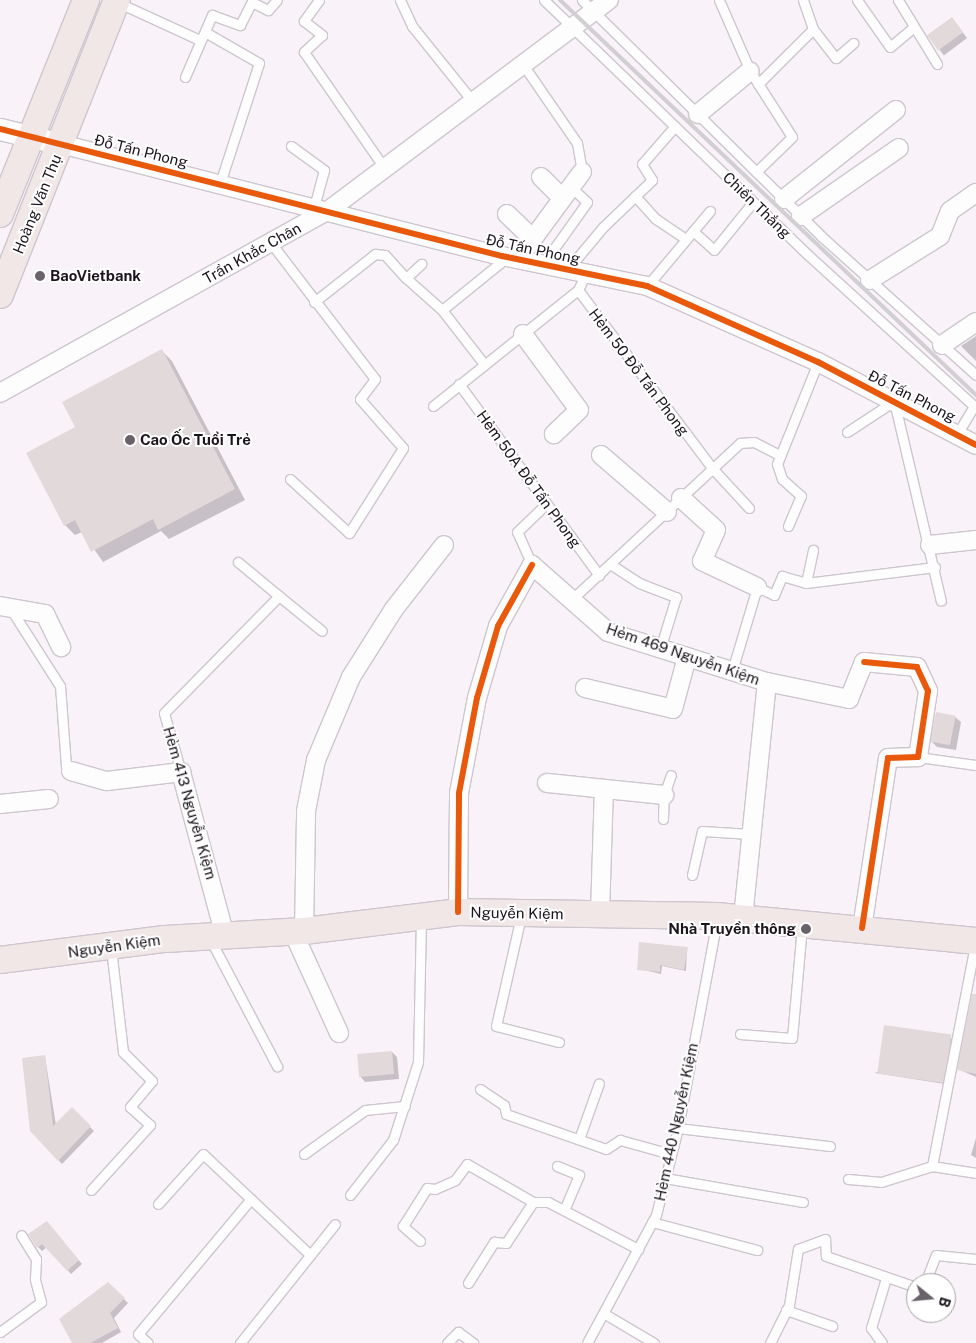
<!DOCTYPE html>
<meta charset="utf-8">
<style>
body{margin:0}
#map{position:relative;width:976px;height:1343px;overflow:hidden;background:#f9f2f9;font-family:"Public Sans",sans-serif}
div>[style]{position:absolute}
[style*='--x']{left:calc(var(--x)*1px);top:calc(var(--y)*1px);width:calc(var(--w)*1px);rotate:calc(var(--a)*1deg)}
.shadow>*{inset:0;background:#0003;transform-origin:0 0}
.building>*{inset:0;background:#e2d9db;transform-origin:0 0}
.roads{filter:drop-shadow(1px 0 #cec6ce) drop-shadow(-1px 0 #cec6ce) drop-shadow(0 1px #cec6ce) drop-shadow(0 -1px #cec6ce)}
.service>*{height:9px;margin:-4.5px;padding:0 4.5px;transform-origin:4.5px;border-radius:4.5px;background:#fefdfe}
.minor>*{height:18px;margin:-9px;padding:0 9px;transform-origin:9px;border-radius:9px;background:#fefdfe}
.tertiary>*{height:21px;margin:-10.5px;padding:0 10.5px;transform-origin:10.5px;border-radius:10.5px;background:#fefdfe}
.primary>*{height:26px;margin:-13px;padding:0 13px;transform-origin:13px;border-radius:13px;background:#f0e7e6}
.rail>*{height:4px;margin:-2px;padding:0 2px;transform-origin:2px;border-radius:2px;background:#d2cfd2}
.cycleway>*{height:6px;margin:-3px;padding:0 3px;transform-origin:3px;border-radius:3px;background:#e8590c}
.dots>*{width:14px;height:14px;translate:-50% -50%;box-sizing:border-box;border:2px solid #fff;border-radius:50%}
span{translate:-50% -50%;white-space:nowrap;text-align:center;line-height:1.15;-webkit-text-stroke:4px #fff;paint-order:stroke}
.street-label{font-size:15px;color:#1d151d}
.poi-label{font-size:15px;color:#1d151d;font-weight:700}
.left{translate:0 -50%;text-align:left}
.right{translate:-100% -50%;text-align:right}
.north{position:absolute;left:906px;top:1273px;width:50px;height:50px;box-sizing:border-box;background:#fff;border:1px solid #a5a1a5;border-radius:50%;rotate:107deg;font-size:14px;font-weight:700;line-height:20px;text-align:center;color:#1d151d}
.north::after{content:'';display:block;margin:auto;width:18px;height:22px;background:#6a626a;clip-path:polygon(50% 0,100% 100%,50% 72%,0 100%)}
</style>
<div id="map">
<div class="shadow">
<i style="left:952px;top:18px;width:25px;height:29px;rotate:53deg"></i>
<i style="clip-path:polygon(976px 336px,976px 361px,961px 346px)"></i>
<i style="clip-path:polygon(162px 351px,172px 361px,245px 500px,169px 539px,161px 531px,103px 562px,82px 532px,75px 535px,65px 525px,77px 428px)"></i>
<i style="clip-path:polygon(955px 717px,961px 722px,956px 750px,937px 747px,932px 742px)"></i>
<i style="clip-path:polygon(687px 948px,686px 971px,662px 966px,661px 974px,639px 969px)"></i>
<i style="clip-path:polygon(976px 999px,976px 1077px,958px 1069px)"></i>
<i style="clip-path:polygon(950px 1037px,954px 1040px,945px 1084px,875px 1073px)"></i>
<i style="clip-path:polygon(392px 1052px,397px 1057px,399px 1079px,365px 1082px,360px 1076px)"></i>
<i style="clip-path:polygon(45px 1057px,56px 1125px,72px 1109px,94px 1131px,62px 1164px,31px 1130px)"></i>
<i style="clip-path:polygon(976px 1138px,976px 1158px,971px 1155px)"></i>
<i style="clip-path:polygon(50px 1227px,82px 1264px,71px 1274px,47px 1247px,42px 1251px,38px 1247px)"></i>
<i style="clip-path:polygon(108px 1284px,128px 1303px,114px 1318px,121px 1332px,102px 1343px,73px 1343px)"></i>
</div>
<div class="building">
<i style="left:952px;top:17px;width:19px;height:31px;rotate:54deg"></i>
<i style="clip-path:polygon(162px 349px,235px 489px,158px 530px,153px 519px,91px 552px,75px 520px,64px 526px,26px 453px,75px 427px,62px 402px)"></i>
<i style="left:936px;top:712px;width:20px;height:30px;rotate:11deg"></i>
<i style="clip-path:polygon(639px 942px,688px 947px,684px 970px,660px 965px,660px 972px,637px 970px)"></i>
<i style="clip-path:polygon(972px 994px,976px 994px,976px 1074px,957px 1070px)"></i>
<i style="left:884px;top:1025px;width:68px;height:49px;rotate:8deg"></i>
<i style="left:392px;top:1051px;width:23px;height:35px;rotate:85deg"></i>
<i style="clip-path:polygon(45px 1055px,53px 1126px,72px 1107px,91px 1126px,58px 1161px,30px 1131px,22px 1058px)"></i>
<i style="clip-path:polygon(47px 1221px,79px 1260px,67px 1271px,42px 1244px,37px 1248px,28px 1234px)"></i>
<i style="clip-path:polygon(108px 1282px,125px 1298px,110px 1313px,118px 1328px,90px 1343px,72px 1343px,59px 1319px)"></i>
</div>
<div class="roads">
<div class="service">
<i style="--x:319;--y:0;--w:26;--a:126"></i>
<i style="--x:304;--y:21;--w:23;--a:38"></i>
<i style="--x:322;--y:35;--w:25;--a:137"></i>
<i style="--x:304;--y:52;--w:142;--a:55.3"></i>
<i style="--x:400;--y:0;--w:29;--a:65"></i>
<i style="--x:412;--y:26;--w:99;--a:51.2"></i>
<i style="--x:544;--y:0;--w:366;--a:44"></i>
<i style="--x:807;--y:254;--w:226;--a:42.3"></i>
<i style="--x:974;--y:406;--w:33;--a:121"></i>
<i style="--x:582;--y:0;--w:336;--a:44.6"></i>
<i style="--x:821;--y:236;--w:208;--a:41.9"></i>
<i style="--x:719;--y:0;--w:77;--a:66.4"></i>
<i style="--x:750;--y:71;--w:78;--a:57.5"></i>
<i style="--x:792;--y:137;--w:50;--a:135.8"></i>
<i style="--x:803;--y:0;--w:31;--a:71"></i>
<i style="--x:857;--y:0;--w:57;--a:54.9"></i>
<i style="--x:890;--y:47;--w:30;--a:-40"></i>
<i style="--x:898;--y:0;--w:75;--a:58.6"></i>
<i style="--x:252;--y:2;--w:18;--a:27"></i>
<i style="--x:268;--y:10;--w:13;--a:-48"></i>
<i style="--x:119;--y:3;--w:89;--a:24.6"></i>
<i style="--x:205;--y:32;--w:62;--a:29.9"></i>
<i style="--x:259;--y:63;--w:126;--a:108"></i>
<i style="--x:524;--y:66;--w:93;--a:55.5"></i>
<i style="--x:577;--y:143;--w:29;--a:80"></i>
<i style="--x:185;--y:77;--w:68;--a:-66.5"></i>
<i style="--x:212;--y:15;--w:30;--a:20"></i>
<i style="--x:240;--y:25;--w:28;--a:-63"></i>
<i style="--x:758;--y:84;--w:78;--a:-45"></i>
<i style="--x:813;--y:29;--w:37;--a:52"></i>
<i style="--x:836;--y:58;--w:23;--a:-41"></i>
<i style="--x:291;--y:146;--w:41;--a:36"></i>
<i style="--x:324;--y:170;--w:38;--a:105"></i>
<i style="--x:635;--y:196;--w:31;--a:48"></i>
<i style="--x:656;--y:219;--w:36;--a:34"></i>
<i style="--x:693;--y:231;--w:28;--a:42"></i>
<i style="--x:714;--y:250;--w:62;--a:-50.9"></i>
<i style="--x:271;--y:243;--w:171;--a:52.6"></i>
<i style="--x:375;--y:379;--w:25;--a:127"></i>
<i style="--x:360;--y:399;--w:65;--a:48.7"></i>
<i style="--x:403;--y:448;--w:101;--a:122.4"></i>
<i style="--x:349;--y:533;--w:80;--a:-137.5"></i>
<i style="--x:543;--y:264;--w:76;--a:-54.6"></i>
<i style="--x:587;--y:202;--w:23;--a:-137"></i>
<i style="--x:567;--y:270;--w:56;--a:-50.1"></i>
<i style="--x:603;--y:227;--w:68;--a:-43.8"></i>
<i style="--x:652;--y:180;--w:19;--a:-122"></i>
<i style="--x:642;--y:164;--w:50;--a:-49"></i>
<i style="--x:586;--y:273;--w:19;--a:115"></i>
<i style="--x:578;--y:290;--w:224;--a:53"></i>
<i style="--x:713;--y:469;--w:53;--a:47.3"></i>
<i style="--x:406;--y:278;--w:48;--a:41.6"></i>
<i style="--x:647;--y:286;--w:98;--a:-50"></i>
<i style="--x:314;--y:302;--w:78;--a:-38.2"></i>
<i style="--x:375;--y:254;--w:10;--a:6"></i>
<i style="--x:385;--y:255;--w:31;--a:48"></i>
<i style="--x:406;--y:278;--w:21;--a:-43"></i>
<i style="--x:484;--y:364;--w:68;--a:-127.9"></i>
<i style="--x:442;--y:310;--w:75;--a:-39"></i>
<i style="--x:500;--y:263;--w:7;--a:-74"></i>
<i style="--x:459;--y:384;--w:237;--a:53.8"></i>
<i style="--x:433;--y:406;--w:186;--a:-38.7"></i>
<i style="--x:847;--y:432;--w:56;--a:-33.4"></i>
<i style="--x:894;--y:401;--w:205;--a:76.8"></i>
<i style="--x:788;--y:526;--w:33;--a:-67"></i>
<i style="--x:801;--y:496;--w:25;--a:-138"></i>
<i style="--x:782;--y:479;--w:16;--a:-108"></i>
<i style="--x:777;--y:464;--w:110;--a:-68.1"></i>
<i style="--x:238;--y:562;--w:53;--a:39.7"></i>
<i style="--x:610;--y:564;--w:35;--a:33"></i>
<i style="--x:639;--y:583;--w:40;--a:21"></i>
<i style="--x:676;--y:597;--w:54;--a:107.1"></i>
<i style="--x:532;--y:565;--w:36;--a:-114"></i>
<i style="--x:517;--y:532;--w:40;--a:-44"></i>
<i style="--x:806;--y:583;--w:34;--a:-78"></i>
<i style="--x:571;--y:600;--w:231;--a:-42.9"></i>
<i style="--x:740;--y:443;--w:14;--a:-4"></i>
<i style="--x:754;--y:442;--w:29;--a:27"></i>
<i style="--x:12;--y:611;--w:89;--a:57.4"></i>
<i style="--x:60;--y:686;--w:80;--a:85.7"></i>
<i style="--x:66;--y:766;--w:7;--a:45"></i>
<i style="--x:732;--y:671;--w:88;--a:-73.4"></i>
<i style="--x:757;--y:587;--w:19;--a:25"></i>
<i style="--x:774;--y:595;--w:21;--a:-67"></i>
<i style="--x:782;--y:576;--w:25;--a:16"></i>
<i style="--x:806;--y:583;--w:130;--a:-7.1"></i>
<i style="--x:918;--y:757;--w:59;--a:7.9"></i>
<i style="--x:181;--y:772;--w:61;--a:-106.1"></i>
<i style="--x:164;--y:713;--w:164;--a:-45.5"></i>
<i style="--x:279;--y:596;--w:55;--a:39.1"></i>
<i style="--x:663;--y:819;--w:24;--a:-88"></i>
<i style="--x:664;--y:795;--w:21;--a:-71"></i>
<i style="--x:692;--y:875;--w:45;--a:-77.2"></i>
<i style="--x:702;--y:831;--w:49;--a:3.5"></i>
<i style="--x:521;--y:916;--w:113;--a:102.8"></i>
<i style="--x:496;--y:1026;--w:65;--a:14.3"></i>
<i style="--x:210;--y:939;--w:144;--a:62.2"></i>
<i style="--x:740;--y:1034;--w:52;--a:4.4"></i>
<i style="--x:792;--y:1038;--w:112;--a:-84.9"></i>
<i style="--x:480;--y:1089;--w:29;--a:34"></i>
<i style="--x:504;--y:1105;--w:9;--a:77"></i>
<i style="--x:506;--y:1114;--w:106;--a:19.3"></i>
<i style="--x:606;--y:1149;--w:17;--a:-33"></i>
<i style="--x:620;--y:1140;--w:53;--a:15.4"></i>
<i style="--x:678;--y:1128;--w:153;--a:6.8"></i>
<i style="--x:579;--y:1139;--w:59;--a:-70.3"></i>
<i style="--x:304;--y:1154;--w:75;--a:-35.8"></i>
<i style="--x:365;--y:1110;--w:40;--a:-5.7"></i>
<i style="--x:557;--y:1166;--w:24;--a:22"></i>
<i style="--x:579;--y:1175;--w:38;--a:113"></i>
<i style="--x:932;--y:1166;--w:226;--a:-79"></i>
<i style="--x:665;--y:1178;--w:140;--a:9.9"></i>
<i style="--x:848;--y:1179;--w:33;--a:5"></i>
<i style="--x:881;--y:1182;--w:53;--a:-17.4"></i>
<i style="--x:932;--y:1166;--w:45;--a:9"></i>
<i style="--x:91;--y:1190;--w:88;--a:-47.8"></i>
<i style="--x:150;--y:1125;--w:27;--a:-138"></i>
<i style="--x:130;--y:1107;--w:34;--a:-50"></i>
<i style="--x:152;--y:1081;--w:41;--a:-135"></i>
<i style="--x:123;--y:1052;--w:104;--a:-96.6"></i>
<i style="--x:350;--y:1195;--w:70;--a:-52"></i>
<i style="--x:393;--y:1140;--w:82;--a:-72.2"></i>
<i style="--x:418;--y:1062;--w:142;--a:-88.8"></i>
<i style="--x:158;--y:1204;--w:67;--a:-48"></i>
<i style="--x:203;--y:1154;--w:147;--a:43.3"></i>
<i style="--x:652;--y:1222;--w:109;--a:14.9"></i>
<i style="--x:420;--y:1241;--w:23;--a:-139"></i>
<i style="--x:403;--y:1226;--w:45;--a:-57.7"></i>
<i style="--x:427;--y:1188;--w:8;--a:7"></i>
<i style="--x:435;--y:1189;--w:22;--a:-24"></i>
<i style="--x:455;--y:1180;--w:20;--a:-53"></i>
<i style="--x:467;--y:1164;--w:76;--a:29.9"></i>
<i style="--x:533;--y:1202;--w:15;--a:0"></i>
<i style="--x:548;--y:1202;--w:102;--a:27.6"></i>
<i style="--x:468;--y:1283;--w:49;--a:-57.6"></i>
<i style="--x:494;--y:1242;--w:12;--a:5"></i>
<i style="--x:506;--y:1243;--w:49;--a:-56.6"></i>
<i style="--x:925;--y:1283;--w:30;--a:-69"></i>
<i style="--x:936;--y:1255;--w:40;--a:5.7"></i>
<i style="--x:786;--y:1310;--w:49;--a:19.2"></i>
<i style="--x:605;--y:1314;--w:57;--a:30.6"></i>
<i style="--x:0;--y:1332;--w:51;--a:-36.2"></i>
<i style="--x:41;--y:1302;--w:24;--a:-105"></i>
<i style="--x:35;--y:1279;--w:20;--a:-87"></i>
<i style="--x:36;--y:1259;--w:28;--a:-122"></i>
<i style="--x:148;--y:1343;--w:13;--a:-138"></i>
<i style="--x:138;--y:1334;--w:176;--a:-50.1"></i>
<i style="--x:240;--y:1343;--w:152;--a:-51.4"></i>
<i style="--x:447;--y:1343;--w:16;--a:-45"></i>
<i style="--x:458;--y:1332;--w:19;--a:36"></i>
<i style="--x:587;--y:1343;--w:145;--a:-61.7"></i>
<i style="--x:656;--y:1215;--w:90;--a:-75.8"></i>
<i style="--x:678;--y:1128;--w:213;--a:-79.4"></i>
<i style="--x:770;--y:1343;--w:42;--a:-63.4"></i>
<i style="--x:789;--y:1305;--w:57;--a:-80.9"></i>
<i style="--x:798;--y:1249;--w:29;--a:-20"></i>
<i style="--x:825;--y:1239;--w:17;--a:87"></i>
<i style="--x:826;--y:1256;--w:95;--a:19"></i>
<i style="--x:882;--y:1343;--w:19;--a:-126"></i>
<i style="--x:871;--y:1328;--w:52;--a:-73.3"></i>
</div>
<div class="minor">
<i style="--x:698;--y:114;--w:67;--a:-39.6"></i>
<i style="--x:61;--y:144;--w:455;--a:14.3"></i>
<i style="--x:502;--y:256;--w:148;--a:11.7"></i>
<i style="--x:647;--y:286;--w:187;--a:24"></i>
<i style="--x:818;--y:362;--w:178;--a:27.7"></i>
<i style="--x:541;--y:177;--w:30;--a:45"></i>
<i style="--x:784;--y:199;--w:143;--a:-38.5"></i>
<i style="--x:507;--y:214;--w:35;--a:44"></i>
<i style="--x:801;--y:216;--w:119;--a:-34.8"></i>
<i style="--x:518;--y:259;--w:108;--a:-53.7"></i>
<i style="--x:870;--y:280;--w:83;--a:-32.2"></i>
<i style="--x:940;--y:236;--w:27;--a:-68"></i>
<i style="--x:950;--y:211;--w:32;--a:-35"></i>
<i style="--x:523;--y:334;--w:94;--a:53.6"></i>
<i style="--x:579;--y:410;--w:35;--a:136"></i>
<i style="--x:942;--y:345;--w:41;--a:-34.1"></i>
<i style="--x:0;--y:393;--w:376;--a:-29.1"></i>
<i style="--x:329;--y:210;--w:350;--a:-36.9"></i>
<i style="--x:601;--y:455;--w:87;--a:40.8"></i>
<i style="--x:681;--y:498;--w:47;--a:42.4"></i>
<i style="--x:716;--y:530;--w:34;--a:114"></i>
<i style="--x:702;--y:561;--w:61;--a:25.3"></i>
<i style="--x:930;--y:545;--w:46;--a:-6.2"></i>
<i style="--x:0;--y:606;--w:46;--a:10.1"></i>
<i style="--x:45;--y:614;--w:37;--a:64"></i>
<i style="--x:585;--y:688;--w:90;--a:13.4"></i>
<i style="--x:673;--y:709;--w:54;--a:-74.9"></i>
<i style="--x:71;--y:771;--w:37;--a:16"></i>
<i style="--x:107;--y:781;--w:75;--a:-6.9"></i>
<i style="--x:181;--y:772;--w:170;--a:75"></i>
<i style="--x:547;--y:783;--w:118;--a:5.9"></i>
<i style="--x:0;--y:804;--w:49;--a:-5.8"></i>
<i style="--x:458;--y:912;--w:119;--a:-89.5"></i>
<i style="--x:459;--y:793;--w:97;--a:-79.3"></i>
<i style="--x:477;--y:698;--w:75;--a:-73.7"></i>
<i style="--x:498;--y:626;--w:70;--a:-60.9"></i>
<i style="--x:532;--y:565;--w:101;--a:41.4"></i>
<i style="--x:608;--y:632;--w:167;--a:17.5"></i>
<i style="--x:767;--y:682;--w:84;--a:11.7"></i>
<i style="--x:849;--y:699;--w:40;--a:-68"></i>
<i style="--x:864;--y:662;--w:53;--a:5.4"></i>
<i style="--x:917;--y:667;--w:26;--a:65"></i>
<i style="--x:928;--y:691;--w:67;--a:98.6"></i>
<i style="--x:918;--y:757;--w:30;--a:178"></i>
<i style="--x:888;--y:758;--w:172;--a:98.7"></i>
<i style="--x:600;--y:914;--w:125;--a:-88.2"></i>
<i style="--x:743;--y:918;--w:237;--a:-84.2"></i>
<i style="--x:304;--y:931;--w:120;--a:-89"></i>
<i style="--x:306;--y:811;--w:52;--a:-78.9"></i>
<i style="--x:316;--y:760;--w:90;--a:-67.1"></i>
<i style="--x:351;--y:677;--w:80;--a:-57.7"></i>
<i style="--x:394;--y:609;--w:81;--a:-52"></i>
<i style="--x:293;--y:932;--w:111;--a:65.5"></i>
</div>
<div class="tertiary">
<i style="--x:0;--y:129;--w:63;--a:13.8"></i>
</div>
<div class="primary">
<i style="--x:0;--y:214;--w:231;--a:-68.1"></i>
<i style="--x:0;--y:295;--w:317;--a:-68.4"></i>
<i style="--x:0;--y:960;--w:166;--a:-7.3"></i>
<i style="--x:165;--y:939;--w:139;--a:-3.3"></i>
<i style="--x:304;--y:931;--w:155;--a:-7"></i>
<i style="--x:458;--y:912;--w:259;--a:0.9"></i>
<i style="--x:717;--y:916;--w:260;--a:5.5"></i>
</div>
</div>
<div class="rail">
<i style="--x:560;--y:0;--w:574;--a:43.52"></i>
</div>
<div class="cycleway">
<i style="--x:0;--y:129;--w:518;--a:14.2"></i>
<i style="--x:502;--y:256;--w:148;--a:11.7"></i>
<i style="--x:647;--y:286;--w:187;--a:24"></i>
<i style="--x:818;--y:362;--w:178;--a:27.7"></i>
<i style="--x:458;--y:912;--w:119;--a:-89.5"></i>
<i style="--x:459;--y:793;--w:97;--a:-79.3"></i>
<i style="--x:477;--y:698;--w:75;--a:-73.7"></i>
<i style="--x:498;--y:626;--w:70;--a:-60.9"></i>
<i style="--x:862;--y:928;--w:172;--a:-81.3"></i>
<i style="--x:888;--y:758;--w:30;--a:-2"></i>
<i style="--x:918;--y:757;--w:67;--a:-81.4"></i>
<i style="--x:928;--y:691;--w:26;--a:-115"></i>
<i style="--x:917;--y:667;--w:53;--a:-174.6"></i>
</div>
<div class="dots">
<i style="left:40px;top:276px;background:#6a626a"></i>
<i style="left:130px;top:440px;background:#6a626a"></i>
<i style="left:806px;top:929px;background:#6a626a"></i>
</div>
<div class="street-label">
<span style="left:141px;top:151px;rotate:14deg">Đỗ Tấn Phong</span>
<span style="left:37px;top:204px;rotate:-68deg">Hoàng Văn Thụ</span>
<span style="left:757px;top:205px;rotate:44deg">Chiến Thắng</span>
<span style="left:533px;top:249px;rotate:12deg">Đỗ Tấn Phong</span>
<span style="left:252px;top:253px;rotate:-29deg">Trần Khắc Chân</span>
<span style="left:639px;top:372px;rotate:53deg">Hẻm 50 Đỗ Tấn Phong</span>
<span style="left:912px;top:396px;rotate:27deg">Đỗ Tấn Phong</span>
<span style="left:529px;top:479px;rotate:54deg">Hẻm 50A Đỗ Tấn Phong</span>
<span style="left:683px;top:654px;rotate:19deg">Hẻm 469 Nguyễn Kiệm</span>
<span style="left:190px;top:803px;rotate:74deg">Hẻm 413 Nguyễn Kiệm</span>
<span style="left:517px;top:913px;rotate:1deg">Nguyễn Kiệm</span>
<span style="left:114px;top:946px;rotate:-8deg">Nguyễn Kiệm</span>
<span style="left:676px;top:1122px;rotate:-78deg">Hẻm 440 Nguyễn Kiệm</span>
</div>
<div class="poi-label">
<span class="left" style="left:50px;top:276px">BaoVietbank</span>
<span class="left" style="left:140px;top:440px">Cao Ốc Tuổi Trẻ</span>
<span class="right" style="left:796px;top:929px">Nhà Truyền thông</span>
</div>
<div class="north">B</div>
</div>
